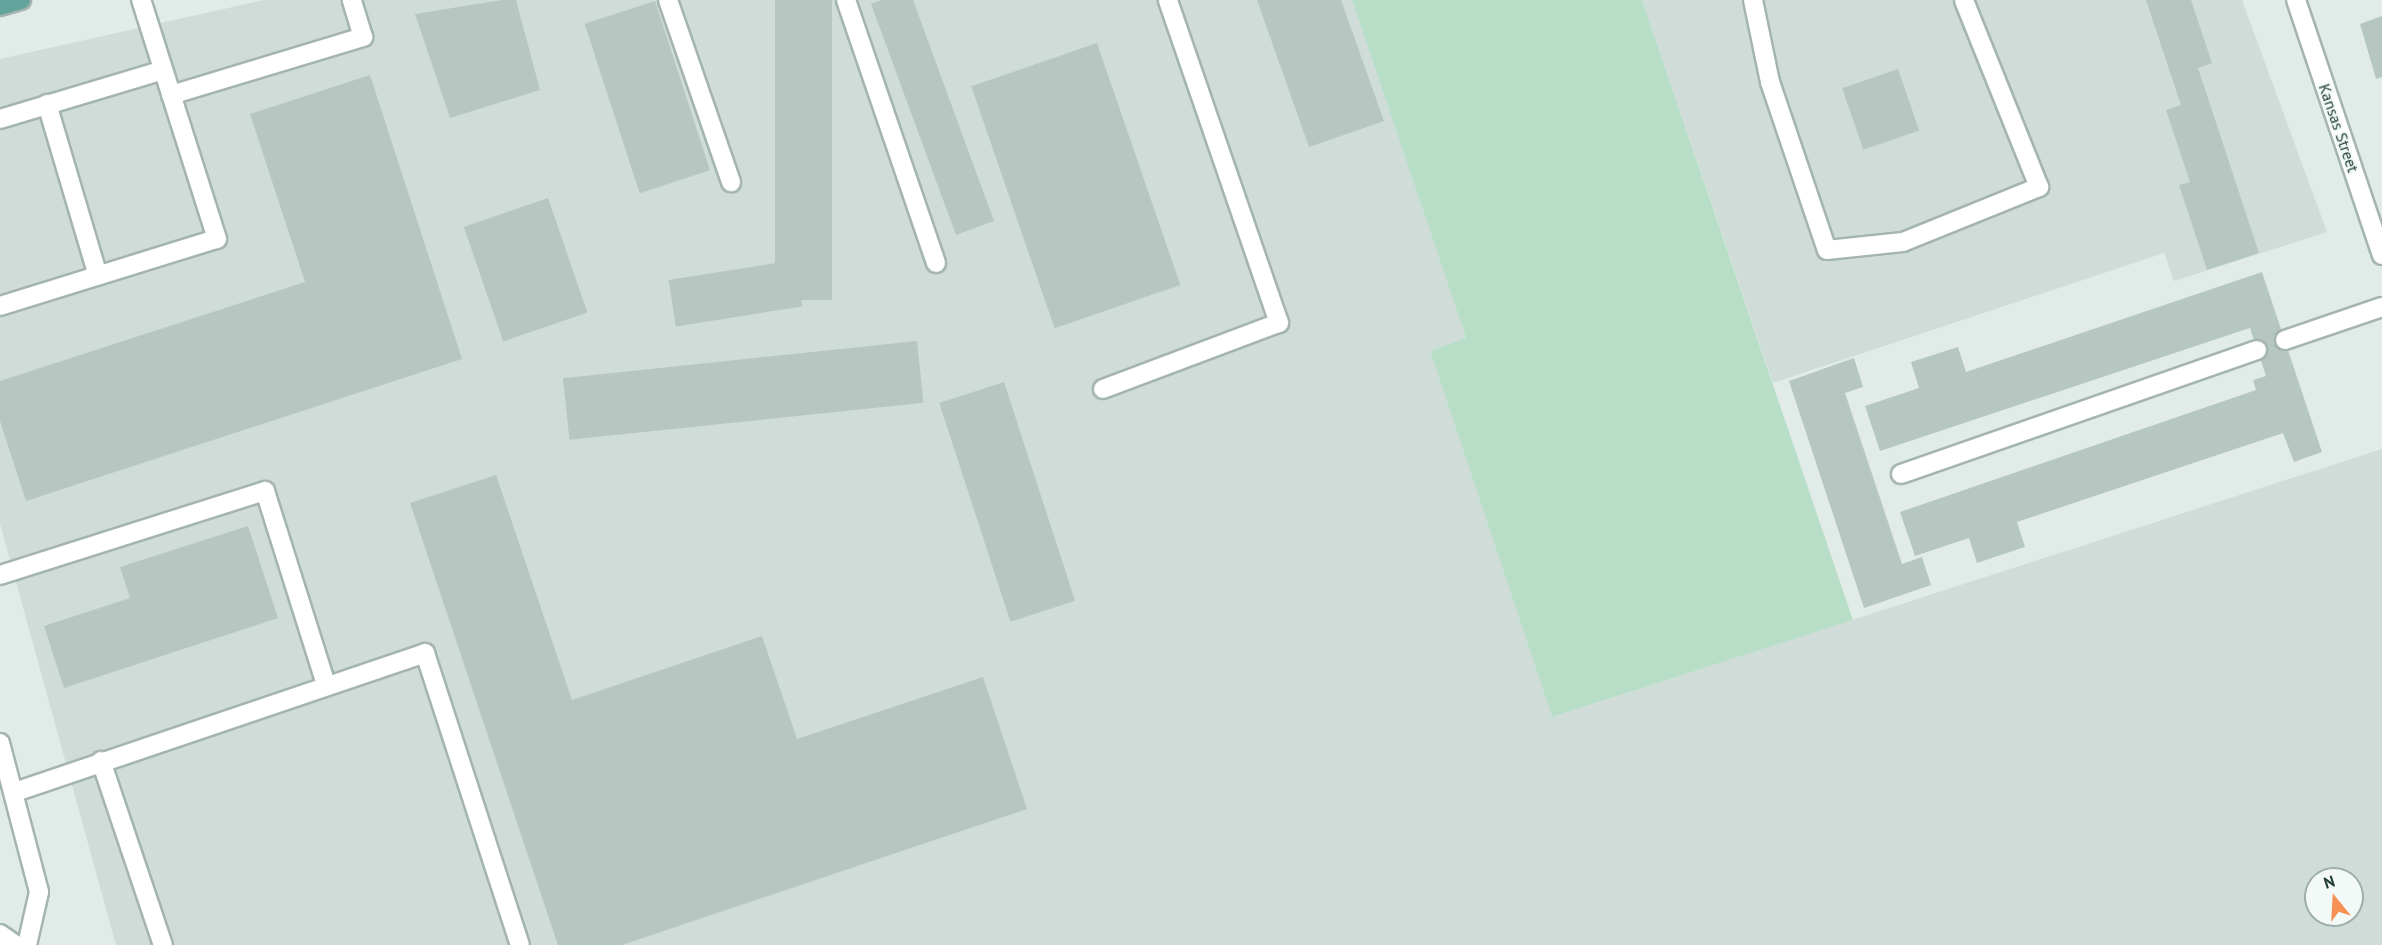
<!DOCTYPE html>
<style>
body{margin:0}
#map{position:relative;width:2382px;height:945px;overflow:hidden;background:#e1ece9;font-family:"PT Sans",sans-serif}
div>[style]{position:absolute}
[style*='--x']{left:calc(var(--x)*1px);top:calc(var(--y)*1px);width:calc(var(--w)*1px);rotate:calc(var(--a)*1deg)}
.built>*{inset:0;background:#cfdcd8}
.green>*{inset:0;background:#b9dec8}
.building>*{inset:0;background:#b6c7c2;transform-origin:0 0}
.roads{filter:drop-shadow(2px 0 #a4b4b1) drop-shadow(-2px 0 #a4b4b1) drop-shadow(0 2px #a4b4b1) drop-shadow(0 -2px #a4b4b1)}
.lane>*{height:18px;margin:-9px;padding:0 9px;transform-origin:9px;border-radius:9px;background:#fff}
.street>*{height:18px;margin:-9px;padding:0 9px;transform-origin:9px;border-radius:9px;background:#fff}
.secondary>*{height:18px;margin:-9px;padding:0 9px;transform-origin:9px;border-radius:9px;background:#fff}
.primary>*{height:18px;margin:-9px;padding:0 9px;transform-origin:9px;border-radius:9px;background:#64a39b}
span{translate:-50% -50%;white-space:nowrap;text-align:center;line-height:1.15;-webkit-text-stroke:4.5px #f2f9f6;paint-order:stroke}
.street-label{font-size:16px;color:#213e39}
.north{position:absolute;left:2304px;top:867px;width:60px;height:60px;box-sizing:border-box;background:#f2f9f6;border:2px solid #9eaeaa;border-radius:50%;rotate:342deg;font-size:16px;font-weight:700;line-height:24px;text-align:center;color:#213e39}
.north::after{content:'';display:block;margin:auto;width:21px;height:27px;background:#f79154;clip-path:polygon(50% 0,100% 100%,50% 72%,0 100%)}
</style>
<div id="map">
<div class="built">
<i style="clip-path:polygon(evenodd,264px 0,1352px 0,1466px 338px,1430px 351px,1552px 717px,2382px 449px,2382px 945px,116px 945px,0 524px,0 59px,264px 0,2316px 879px,2352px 879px,2352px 915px,2316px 915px,2316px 879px)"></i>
<i style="clip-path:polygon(1642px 0,2242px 0,2327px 232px,2174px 281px,2164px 253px,1773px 383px)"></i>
</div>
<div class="green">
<i style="clip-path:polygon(1352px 0,1642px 0,1853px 620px,1552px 717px,1430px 351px,1466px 338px)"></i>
</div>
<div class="building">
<i style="clip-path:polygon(502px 0,516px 0,540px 90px,450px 118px,415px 14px)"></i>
<i style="left:775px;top:0;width:57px;height:300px"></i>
<i style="clip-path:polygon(881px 0,913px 0,994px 221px,956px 235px,871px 4px)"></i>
<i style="clip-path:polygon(1257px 0,1341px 0,1384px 121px,1309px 147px)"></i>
<i style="clip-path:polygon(2146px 0,2191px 0,2212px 63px,2198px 68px,2259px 253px,2207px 270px,2179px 185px,2190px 182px,2166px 110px,2181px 105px)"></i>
<i style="left:655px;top:1px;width:178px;height:74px;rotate:72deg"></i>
<i style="clip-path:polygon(2382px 16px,2382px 77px,2376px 79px,2360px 24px)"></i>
<i style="left:1097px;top:43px;width:256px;height:133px;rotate:71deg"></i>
<i style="left:1898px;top:69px;width:65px;height:59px;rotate:71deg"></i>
<i style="clip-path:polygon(370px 75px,462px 359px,26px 501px,0 421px,0 381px,305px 282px,250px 114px)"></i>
<i style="left:548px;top:198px;width:121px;height:89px;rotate:71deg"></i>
<i style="left:795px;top:260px;width:47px;height:128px;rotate:81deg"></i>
<i style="clip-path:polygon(2262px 272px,2322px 452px,2294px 462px,2283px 433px,2017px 522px,2025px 547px,1977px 563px,1969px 538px,1915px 556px,1900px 512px,2256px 390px,2253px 380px,2266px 376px,2250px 328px,1880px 451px,1865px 406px,1919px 388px,1911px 362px,1958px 347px,1966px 372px)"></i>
<i style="left:917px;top:341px;width:62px;height:356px;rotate:84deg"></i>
<i style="clip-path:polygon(1854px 358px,1863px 387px,1845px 393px,1902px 564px,1922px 557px,1931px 585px,1864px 608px,1789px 381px)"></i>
<i style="left:1004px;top:382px;width:230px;height:68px;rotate:72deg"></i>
<i style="clip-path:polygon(496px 475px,572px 700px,762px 636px,797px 739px,983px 677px,1027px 809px,622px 945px,558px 945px,410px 503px)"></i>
<i style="clip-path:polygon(248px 526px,278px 618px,64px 688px,44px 626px,130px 598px,120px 567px)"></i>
</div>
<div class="roads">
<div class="lane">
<i style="--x:668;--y:0;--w:193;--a:70.9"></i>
<i style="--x:846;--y:0;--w:278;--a:71.1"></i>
<i style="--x:1753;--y:0;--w:84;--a:78.3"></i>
<i style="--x:1770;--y:82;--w:177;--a:71.3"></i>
<i style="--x:1827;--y:250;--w:76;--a:-6"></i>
<i style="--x:1903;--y:242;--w:147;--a:-22"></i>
<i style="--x:2039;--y:187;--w:201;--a:-111.9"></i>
<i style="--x:171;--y:95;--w:201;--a:-16.8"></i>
<i style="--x:363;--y:37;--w:39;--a:-107"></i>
<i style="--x:47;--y:104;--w:179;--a:73.5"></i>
<i style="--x:0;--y:119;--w:170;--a:-16.7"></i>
<i style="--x:0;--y:306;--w:227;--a:-17.2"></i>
<i style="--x:217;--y:239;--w:251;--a:-107.6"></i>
<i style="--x:2285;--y:340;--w:102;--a:-18.8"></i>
<i style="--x:1103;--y:389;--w:188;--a:-20.6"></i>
<i style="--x:1279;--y:323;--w:342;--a:-109"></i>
<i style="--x:1901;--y:474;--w:377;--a:-19.2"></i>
<i style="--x:0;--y:575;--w:278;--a:-17.6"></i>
<i style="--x:265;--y:491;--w:202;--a:72.5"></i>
<i style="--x:101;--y:761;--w:194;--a:71.4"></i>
<i style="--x:15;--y:792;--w:433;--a:-18.7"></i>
<i style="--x:425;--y:653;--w:307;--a:72"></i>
</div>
<div class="street">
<i style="--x:2296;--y:0;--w:269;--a:71.4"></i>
</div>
<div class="secondary">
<i style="--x:0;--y:743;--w:154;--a:75.3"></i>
<i style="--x:39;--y:892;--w:54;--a:102.8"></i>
<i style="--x:0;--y:934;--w:19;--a:35"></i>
</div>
<div class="primary">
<i style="--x:0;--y:6;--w:22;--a:-16"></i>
</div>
</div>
<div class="street-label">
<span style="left:2339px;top:128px;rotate:71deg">Kansas Street</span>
</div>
<div class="north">N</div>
</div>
